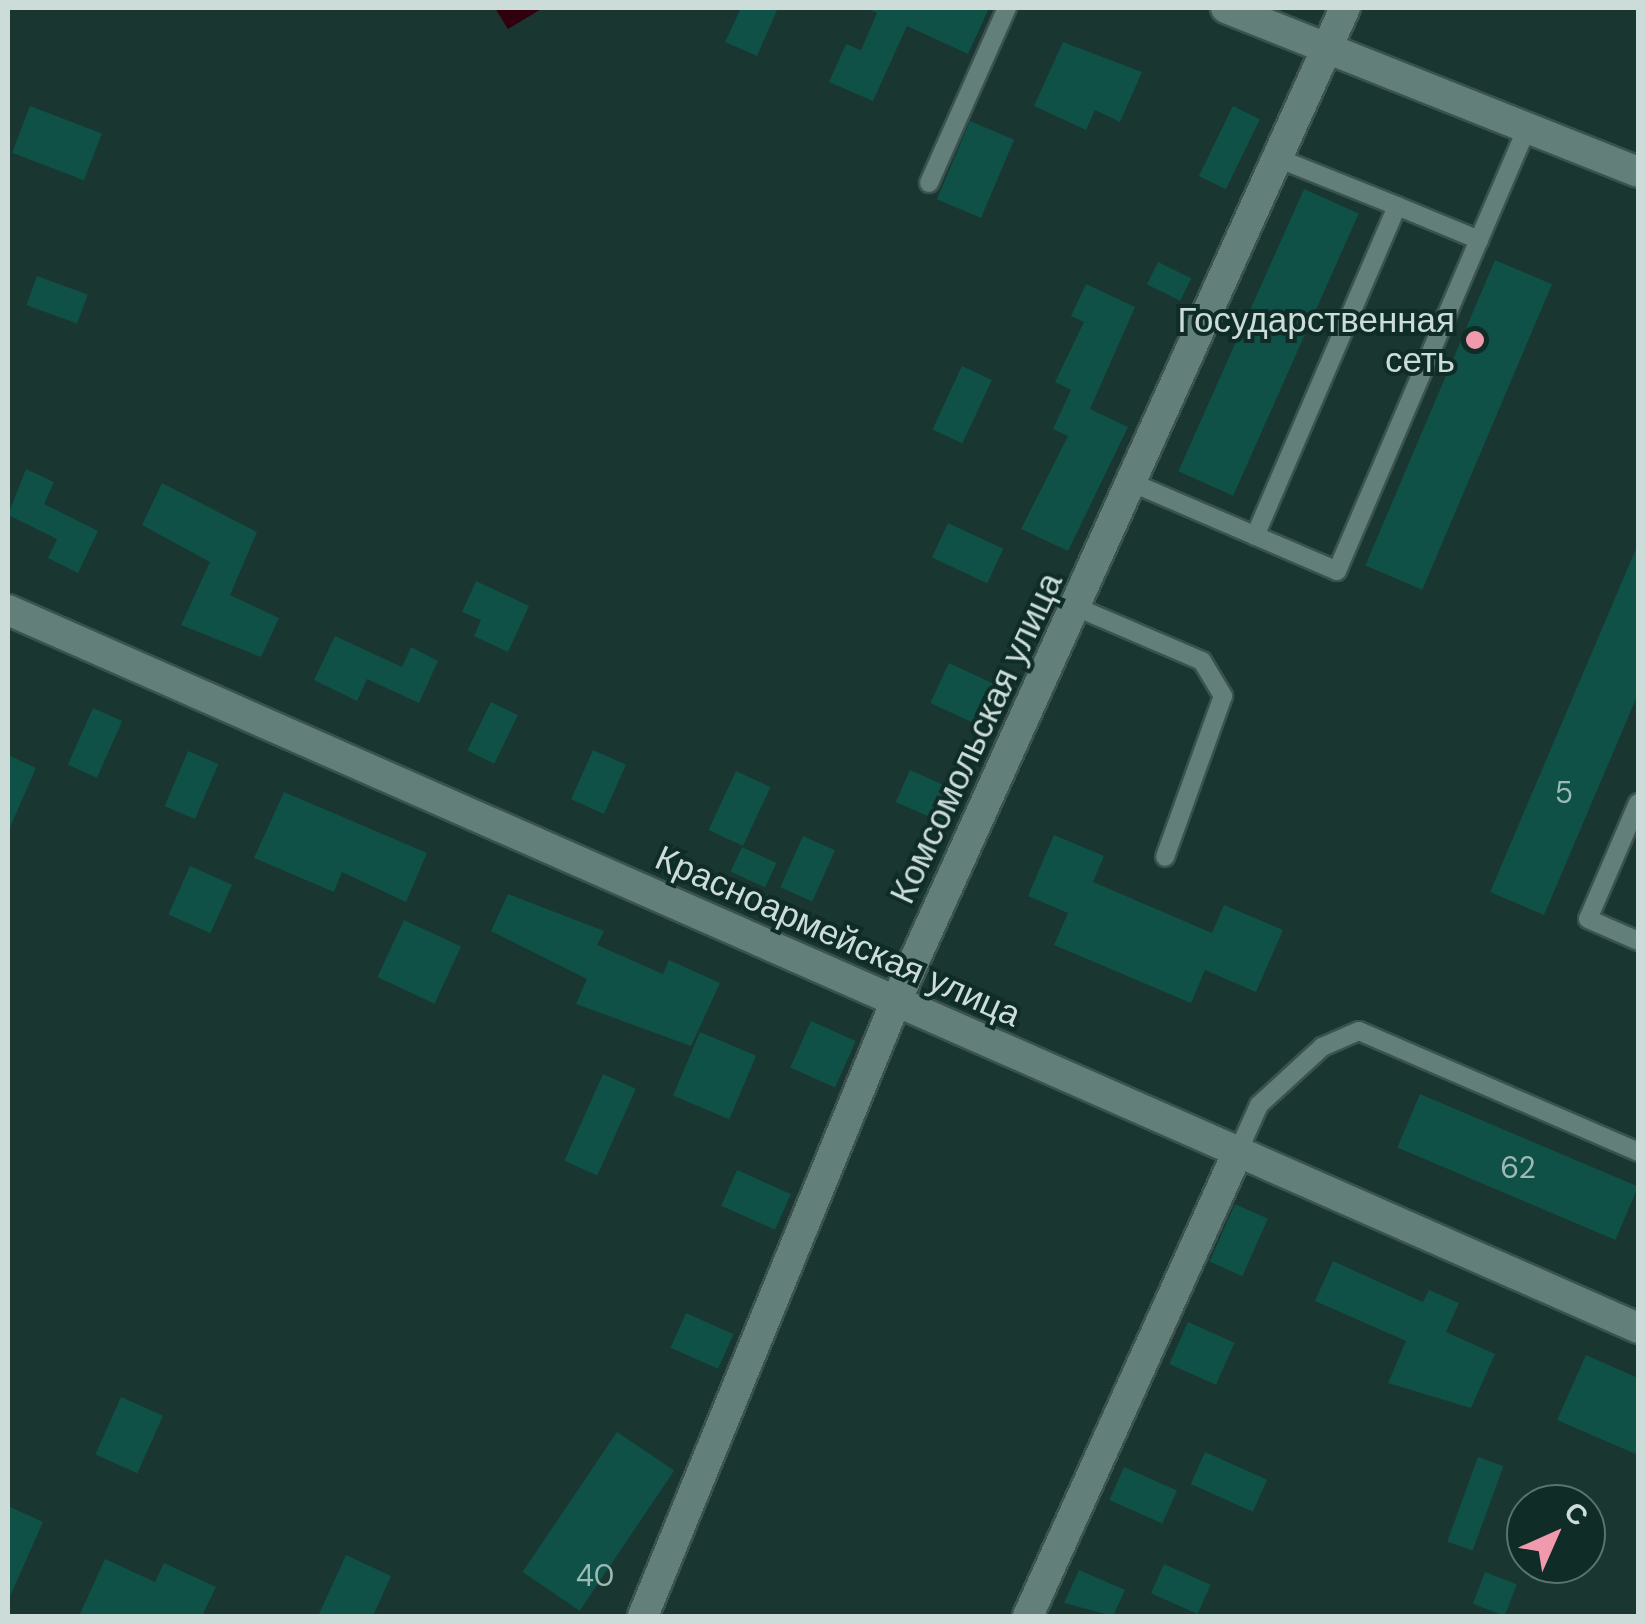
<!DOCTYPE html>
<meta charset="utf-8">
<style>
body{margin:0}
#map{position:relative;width:1646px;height:1624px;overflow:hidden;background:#1a3631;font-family:"DM Sans",sans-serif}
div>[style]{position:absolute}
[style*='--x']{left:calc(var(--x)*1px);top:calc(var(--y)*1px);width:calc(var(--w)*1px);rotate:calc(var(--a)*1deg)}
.water>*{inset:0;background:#31000f}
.building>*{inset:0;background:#0f5047;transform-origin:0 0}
.roads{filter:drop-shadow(2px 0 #3b524f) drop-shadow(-2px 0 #3b524f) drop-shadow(0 2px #3b524f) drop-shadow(0 -2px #3b524f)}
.lane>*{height:18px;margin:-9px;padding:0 9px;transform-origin:9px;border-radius:9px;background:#628079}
.street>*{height:30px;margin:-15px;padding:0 15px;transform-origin:15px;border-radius:15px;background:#628079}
.dots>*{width:28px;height:28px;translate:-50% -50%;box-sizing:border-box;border:5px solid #0f2c27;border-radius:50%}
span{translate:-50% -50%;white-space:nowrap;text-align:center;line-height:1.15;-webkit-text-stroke:8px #0f2c27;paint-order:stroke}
.number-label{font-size:30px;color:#9db9b4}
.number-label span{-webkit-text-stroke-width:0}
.poi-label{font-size:35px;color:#ccdcd9}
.right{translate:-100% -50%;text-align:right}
.street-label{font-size:35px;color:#ccdcd9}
.frame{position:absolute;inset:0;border:10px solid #ccdcd9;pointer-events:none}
.north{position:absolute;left:1506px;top:1484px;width:100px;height:100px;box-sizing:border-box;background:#0f2c27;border:2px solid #5b726e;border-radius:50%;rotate:45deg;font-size:28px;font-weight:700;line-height:40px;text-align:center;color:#ccdcd9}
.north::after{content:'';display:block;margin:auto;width:35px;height:45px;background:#f29aad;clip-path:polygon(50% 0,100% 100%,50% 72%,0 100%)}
</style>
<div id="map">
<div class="water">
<i style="clip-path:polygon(495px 8px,543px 8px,508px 29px)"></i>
</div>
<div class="building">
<i style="clip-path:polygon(741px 8px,778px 8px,757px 56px,725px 42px)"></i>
<i style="clip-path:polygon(866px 8px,989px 8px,968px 54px,907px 26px,873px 101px,829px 82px,846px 44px,861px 50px,877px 13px)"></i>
<i style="clip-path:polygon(1063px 42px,1142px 72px,1120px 122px,1095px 110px,1086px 130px,1034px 106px)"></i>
<i style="left:30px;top:106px;width:77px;height:50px;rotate:21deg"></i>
<i style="left:1233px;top:106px;width:30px;height:78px;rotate:26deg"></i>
<i style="left:970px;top:121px;width:48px;height:85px;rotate:23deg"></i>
<i style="left:1304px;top:189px;width:60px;height:309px;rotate:24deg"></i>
<i style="left:1495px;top:260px;width:62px;height:332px;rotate:23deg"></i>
<i style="left:1158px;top:262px;width:37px;height:25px;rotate:26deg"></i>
<i style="left:37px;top:276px;width:54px;height:31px;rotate:20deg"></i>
<i style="clip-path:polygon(1086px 284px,1135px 307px,1090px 409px,1128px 427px,1068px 551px,1021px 529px,1068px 436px,1053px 429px,1071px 390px,1055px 382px,1084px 322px,1071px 316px)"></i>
<i style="left:962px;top:366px;width:33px;height:70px;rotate:25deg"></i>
<i style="clip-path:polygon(26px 469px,54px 482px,44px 504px,98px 531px,78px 573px,48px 558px,57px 539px,8px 515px)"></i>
<i style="clip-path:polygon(162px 483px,257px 532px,230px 595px,279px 618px,261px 657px,181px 625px,210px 562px,142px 525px)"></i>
<i style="left:948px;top:523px;width:61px;height:38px;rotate:25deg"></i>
<i style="clip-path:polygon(1638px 544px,1638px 694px,1544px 915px,1490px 892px)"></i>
<i style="clip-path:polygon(476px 581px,529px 606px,508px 652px,474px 636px,481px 620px,462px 612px)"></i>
<i style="clip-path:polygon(335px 636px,402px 667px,411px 647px,438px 661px,419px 703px,367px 679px,357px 701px,314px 680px)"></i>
<i style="left:949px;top:663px;width:69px;height:44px;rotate:25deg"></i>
<i style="left:491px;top:702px;width:30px;height:54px;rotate:26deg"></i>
<i style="left:93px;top:708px;width:32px;height:62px;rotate:24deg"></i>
<i style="left:593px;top:750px;width:36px;height:54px;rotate:24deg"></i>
<i style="left:188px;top:751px;width:33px;height:60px;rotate:23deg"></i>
<i style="clip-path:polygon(8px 755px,36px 768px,8px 832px)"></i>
<i style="left:910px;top:770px;width:58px;height:35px;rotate:24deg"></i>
<i style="left:736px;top:771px;width:38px;height:65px;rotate:25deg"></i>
<i style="clip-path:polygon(284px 792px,427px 853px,406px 902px,342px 872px,334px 892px,254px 858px)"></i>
<i style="clip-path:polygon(1054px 835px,1104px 856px,1093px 882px,1212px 933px,1224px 905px,1283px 930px,1256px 992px,1205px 970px,1191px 1003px,1054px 945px,1068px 913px,1028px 896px)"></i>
<i style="left:803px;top:836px;width:35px;height:56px;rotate:24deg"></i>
<i style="left:742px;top:847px;width:38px;height:27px;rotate:25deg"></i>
<i style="left:190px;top:866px;width:46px;height:53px;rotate:24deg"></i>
<i style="clip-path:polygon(508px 894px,604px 931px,597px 945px,663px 974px,669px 960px,720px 983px,691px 1046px,576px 1004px,587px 979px,491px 931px)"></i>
<i style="left:404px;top:920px;width:63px;height:63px;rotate:25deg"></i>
<i style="left:811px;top:1021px;width:49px;height:51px;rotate:24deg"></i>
<i style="left:700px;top:1032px;width:61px;height:69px;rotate:23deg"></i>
<i style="left:603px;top:1074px;width:36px;height:95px;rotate:24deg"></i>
<i style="left:1420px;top:1094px;width:237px;height:58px;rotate:23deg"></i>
<i style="left:737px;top:1170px;width:59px;height:39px;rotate:24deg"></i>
<i style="left:1235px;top:1204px;width:36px;height:63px;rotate:24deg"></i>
<i style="clip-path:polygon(1333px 1261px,1423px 1302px,1429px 1290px,1459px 1303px,1446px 1332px,1495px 1354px,1471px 1408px,1388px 1383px,1406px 1341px,1315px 1301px)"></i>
<i style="left:686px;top:1313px;width:52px;height:38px;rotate:24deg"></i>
<i style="left:1188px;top:1322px;width:51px;height:46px;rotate:24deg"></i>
<i style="clip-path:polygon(1586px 1355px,1638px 1378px,1638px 1455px,1557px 1420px)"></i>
<i style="left:121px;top:1397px;width:46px;height:63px;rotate:24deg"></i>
<i style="left:617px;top:1432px;width:69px;height:169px;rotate:34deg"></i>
<i style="left:1205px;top:1452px;width:68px;height:35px;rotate:24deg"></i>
<i style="left:1478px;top:1457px;width:27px;height:90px;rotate:20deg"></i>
<i style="left:1124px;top:1467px;width:58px;height:36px;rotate:24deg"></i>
<i style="clip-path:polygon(8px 1506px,43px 1522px,8px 1601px)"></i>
<i style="clip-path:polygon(346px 1555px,391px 1576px,373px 1616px,318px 1616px)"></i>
<i style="clip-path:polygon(105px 1559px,155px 1582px,164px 1563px,216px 1587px,202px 1616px,79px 1616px)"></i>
<i style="left:1164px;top:1564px;width:51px;height:32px;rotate:24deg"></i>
<i style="clip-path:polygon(1079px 1570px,1125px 1590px,1113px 1616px,1064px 1603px)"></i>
<i style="left:1485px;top:1572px;width:34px;height:34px;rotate:21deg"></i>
</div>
<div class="roads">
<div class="lane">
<i style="--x:1282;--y:160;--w:124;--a:21.8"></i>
<i style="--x:929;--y:183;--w:192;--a:-66"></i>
<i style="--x:1133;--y:483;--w:222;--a:23.3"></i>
<i style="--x:1337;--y:571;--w:482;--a:-66.8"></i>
<i style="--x:1255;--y:536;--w:359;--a:-66.7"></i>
<i style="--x:1397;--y:206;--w:89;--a:22.5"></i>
<i style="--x:1076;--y:607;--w:137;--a:23.2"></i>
<i style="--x:1202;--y:661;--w:41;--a:59"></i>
<i style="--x:1223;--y:696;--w:171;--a:109.8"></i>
<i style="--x:1638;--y:803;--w:126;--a:113.3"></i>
<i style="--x:1588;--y:919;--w:55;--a:23.7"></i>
<i style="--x:1236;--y:1156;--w:56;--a:-65.7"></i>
<i style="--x:1259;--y:1105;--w:86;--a:-42.6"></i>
<i style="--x:1322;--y:1047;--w:40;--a:-23.4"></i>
<i style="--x:1359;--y:1031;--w:304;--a:23.4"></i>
</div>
<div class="street">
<i style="--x:1226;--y:8;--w:443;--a:21.7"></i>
<i style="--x:8;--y:610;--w:1781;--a:23.77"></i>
<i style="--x:643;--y:1616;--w:665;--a:-67.64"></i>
<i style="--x:896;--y:1001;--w:1090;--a:-65.67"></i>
<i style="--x:1028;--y:1616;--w:505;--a:-65.67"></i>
</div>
</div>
<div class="dots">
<i style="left:1475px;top:340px;background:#f29aad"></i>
</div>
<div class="number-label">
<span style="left:1564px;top:793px">5</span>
<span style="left:1518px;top:1168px">62</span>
<span style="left:595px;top:1576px">40</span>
</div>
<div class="poi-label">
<span class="right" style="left:1455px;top:340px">Государственная<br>сеть</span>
</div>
<div class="street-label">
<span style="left:976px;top:738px;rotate:-65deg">Комсомольская улица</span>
<span style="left:838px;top:936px;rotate:24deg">Красноармейская улица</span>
</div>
<div class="frame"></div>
<div class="north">С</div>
</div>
